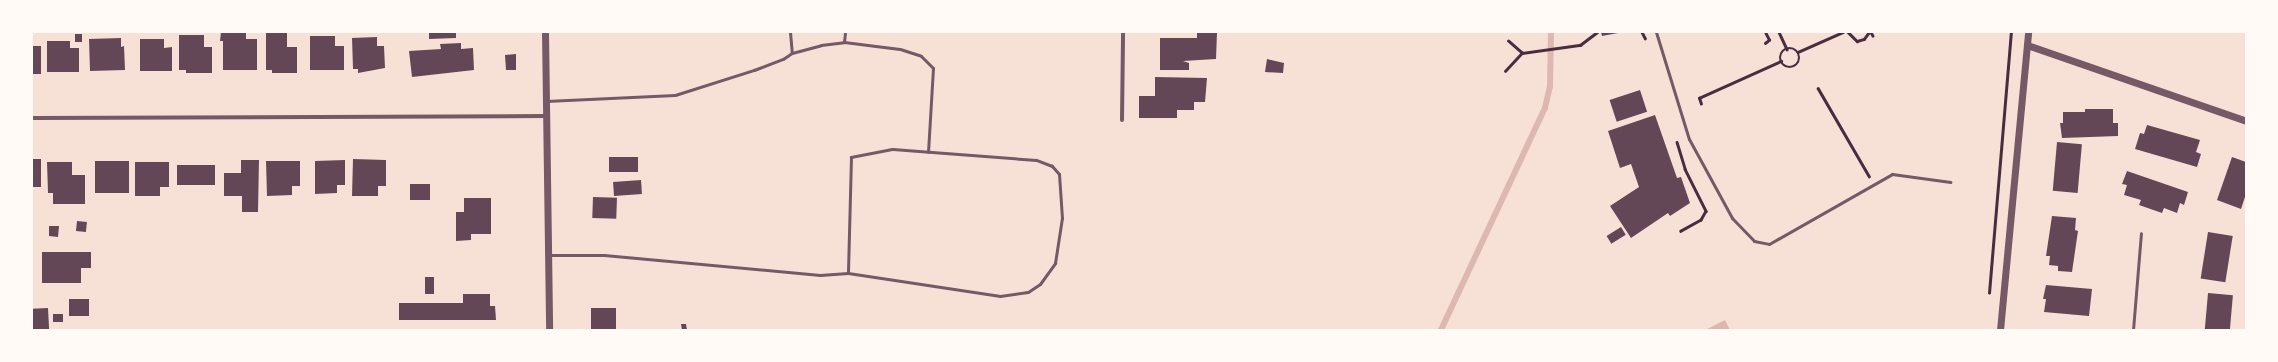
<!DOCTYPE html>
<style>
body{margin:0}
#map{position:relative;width:2278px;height:362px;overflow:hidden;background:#f7e1d7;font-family:"Noto Sans",sans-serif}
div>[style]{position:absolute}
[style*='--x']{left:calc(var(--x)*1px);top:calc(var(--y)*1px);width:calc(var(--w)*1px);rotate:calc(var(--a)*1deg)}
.water>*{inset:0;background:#dcb8b0}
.stream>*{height:5.5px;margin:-2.75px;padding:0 2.75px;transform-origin:2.75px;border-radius:2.75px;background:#dcb8b0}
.building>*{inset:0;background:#644757;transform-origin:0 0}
.path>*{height:2.5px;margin:-1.25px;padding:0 1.25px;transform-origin:1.25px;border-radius:1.25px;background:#4a2c40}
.path>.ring{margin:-1.25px;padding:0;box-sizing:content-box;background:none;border:2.5px solid #4a2c40;border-radius:50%}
.service>*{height:3px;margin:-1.5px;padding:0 1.5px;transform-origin:1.5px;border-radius:1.5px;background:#755966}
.minor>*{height:4px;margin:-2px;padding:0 2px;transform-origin:2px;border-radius:2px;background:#755966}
.tertiary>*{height:7px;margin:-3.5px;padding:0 3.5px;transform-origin:3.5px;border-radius:3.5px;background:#755966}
span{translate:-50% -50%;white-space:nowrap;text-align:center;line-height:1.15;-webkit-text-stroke:4px #fffaf5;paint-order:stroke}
.frame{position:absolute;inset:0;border:33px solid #fffaf5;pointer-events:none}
</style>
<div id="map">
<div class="water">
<i style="clip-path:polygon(1725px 320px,1730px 330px,1705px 330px)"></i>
</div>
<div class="stream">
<i style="--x:1441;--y:330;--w:245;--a:-64.9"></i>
<i style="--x:1545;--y:108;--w:22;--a:-77"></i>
<i style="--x:1550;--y:87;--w:55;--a:-89"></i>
</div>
<div class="building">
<i style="clip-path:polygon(221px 32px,246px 32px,246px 39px,257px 39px,257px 70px,223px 70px,223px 41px,220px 41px)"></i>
<i style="clip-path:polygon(266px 32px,287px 32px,287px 47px,297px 47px,297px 73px,272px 73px,272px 70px,266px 70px)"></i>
<i style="clip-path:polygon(429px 32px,456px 32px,456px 38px,429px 39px)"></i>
<i style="clip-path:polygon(1601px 32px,1618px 32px,1618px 33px,1602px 36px)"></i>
<i style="clip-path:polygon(1197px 33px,1217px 33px,1216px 59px,1183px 61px,1189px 63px,1189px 70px,1160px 70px,1160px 38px,1197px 38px)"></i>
<i style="left:75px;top:34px;width:7px;height:8px"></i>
<i style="clip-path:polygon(179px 35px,204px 35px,204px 47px,212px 47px,212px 73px,186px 73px,186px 70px,179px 70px)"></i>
<i style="clip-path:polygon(310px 36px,335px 36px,335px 46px,344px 46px,344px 70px,310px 70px)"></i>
<i style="clip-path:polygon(377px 37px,377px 46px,384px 46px,385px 68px,358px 73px,358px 69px,353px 69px,352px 38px)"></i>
<i style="clip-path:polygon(121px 38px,121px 47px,124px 46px,125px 70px,90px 71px,89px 39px)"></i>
<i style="clip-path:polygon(140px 39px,164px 39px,164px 48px,172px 47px,172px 71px,140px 71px)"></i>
<i style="clip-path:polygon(47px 41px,70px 41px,70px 48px,79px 48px,79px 72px,47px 72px)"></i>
<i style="clip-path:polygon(461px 43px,461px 49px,473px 48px,474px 70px,412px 77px,409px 51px,441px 49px,440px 44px)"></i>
<i style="left:32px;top:46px;width:9px;height:28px"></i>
<i style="clip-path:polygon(516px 54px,516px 70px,506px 70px,505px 55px)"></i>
<i style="clip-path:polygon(1267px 59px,1284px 63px,1283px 73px,1265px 72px)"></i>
<i style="clip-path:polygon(1155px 77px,1207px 78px,1205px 102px,1194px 102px,1194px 110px,1177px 110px,1177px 118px,1139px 118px,1139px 96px,1155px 96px)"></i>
<i style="left:1640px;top:90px;width:23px;height:32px;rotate:72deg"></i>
<i style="clip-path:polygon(2085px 109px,2113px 109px,2113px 123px,2118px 123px,2118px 136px,2062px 138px,2060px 123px,2063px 123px,2063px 112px,2085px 112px)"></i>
<i style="clip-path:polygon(1655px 115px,1677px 178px,1681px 177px,1690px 203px,1670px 216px,1668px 213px,1631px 238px,1610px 206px,1639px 187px,1631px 164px,1620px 168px,1608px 131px)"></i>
<i style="clip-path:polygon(2147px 125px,2200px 140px,2196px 152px,2201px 154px,2197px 167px,2135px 149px,2140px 133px,2144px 134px)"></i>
<i style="left:2057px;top:142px;width:25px;height:49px;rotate:5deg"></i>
<i style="left:638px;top:157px;width:15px;height:29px;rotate:90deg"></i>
<i style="clip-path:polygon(2232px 157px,2246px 162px,2246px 194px,2241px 209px,2217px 200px)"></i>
<i style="left:32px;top:159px;width:9px;height:28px"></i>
<i style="clip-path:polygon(353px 159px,386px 160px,386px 186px,378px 186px,378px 196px,352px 196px)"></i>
<i style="clip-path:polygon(241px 160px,259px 160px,258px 212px,242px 212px,242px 196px,224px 196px,224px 173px,241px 173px)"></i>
<i style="clip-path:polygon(345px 160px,345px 185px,337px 185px,337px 193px,315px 194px,315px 161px)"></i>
<i style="left:95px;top:161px;width:34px;height:32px"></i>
<i style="clip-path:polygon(266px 161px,300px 161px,300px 186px,292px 186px,292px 195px,267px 196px)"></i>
<i style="clip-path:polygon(47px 162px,72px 162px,72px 175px,85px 175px,85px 204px,53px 204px,53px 193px,48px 193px)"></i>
<i style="clip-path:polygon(135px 162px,169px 162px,169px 187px,160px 187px,160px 196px,135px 196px)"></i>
<i style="left:177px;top:165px;width:38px;height:20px"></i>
<i style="clip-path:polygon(2127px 171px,2188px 192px,2184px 205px,2180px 203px,2177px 213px,2164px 208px,2162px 213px,2139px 205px,2141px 200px,2124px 195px,2127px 185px,2122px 184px)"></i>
<i style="left:641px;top:180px;width:14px;height:28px;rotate:86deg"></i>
<i style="left:410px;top:184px;width:20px;height:16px"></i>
<i style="left:593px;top:197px;width:24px;height:21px;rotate:2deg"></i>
<i style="clip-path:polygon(464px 198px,491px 198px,491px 234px,471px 234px,471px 240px,456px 241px,456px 212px,464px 212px)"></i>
<i style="clip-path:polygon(2052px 216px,2076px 218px,2075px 230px,2078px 231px,2072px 272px,2058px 271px,2058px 266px,2049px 265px,2050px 256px,2046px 256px)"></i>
<i style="left:77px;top:221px;width:10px;height:10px;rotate:6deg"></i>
<i style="clip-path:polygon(49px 226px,59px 226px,58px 237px,49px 236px)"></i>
<i style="left:1621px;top:227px;width:9px;height:17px;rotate:58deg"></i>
<i style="left:2208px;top:232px;width:25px;height:47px;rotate:9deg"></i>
<i style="clip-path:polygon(42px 252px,91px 252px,91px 268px,81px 268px,81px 283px,42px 283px)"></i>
<i style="left:425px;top:277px;width:9px;height:17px"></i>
<i style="clip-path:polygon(2046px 285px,2092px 289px,2089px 316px,2044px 312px,2046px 299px,2043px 299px)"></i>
<i style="left:2208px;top:293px;width:25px;height:37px;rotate:5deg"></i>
<i style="clip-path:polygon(463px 294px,490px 294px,490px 306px,495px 306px,496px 320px,399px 320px,399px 303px,463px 303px)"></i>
<i style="left:69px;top:299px;width:20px;height:17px"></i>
<i style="left:48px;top:308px;width:22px;height:16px;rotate:87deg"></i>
<i style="left:591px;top:308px;width:25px;height:22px"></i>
<i style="left:53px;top:314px;width:10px;height:8px"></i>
<i style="clip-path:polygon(681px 324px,686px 324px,687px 330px,682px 330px)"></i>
</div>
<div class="path">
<i style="--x:1642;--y:32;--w:7;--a:63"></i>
<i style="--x:1779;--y:32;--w:19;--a:65"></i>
<i style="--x:1848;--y:32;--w:13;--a:45"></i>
<i style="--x:1857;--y:41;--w:7;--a:-16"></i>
<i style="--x:1864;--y:39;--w:9;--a:-54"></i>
<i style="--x:1871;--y:32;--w:4;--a:63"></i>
<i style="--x:1765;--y:43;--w:5;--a:-37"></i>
<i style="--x:1769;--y:40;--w:9;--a:-117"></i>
<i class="ring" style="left:1780px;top:48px;width:17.5px;height:17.5px"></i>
<i style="--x:1798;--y:52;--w:49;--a:-24"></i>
<i style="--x:1522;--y:53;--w:59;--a:-7.9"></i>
<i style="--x:1580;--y:45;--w:21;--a:-37"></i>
<i style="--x:1505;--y:71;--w:25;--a:-47"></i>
<i style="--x:1522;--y:53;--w:18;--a:-139"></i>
<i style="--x:1818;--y:88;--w:102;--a:59.9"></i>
<i style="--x:1701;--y:104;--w:6;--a:-108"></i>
<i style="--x:1699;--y:98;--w:90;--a:-24.3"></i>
<i style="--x:1677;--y:142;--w:28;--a:73"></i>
<i style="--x:1685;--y:169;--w:47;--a:63.4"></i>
<i style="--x:1706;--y:211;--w:10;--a:119"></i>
<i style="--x:1701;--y:220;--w:23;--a:151"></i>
<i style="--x:1989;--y:293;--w:262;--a:-85.2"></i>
</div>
<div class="service">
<i style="--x:790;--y:32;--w:21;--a:85"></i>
<i style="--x:1656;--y:32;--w:112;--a:72.9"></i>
<i style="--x:1689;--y:139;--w:90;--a:61.4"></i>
<i style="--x:1732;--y:218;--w:32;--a:46"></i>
<i style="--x:1754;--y:241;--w:15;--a:11"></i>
<i style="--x:1769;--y:244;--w:142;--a:-29.6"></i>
<i style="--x:1892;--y:174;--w:59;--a:7.9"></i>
<i style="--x:844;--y:42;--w:10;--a:-84"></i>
<i style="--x:546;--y:101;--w:129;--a:-2.7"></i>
<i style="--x:675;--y:95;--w:83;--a:-17.6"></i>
<i style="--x:754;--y:70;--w:31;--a:-21"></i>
<i style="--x:783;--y:59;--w:11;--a:-34"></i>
<i style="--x:792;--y:53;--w:30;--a:-15"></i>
<i style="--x:821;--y:45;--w:23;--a:-7"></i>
<i style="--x:844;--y:42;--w:56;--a:7.1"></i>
<i style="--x:900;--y:49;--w:22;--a:18"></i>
<i style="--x:921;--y:56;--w:17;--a:45"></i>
<i style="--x:933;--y:68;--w:84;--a:93.4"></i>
<i style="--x:548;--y:255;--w:56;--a:0"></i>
<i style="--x:604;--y:255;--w:217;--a:5.3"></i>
<i style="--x:820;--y:275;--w:28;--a:-4"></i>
<i style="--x:848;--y:273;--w:154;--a:8.6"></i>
<i style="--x:1000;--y:296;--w:28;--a:-8"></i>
<i style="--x:1028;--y:292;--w:14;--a:-34"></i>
<i style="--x:1040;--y:284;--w:26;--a:-54"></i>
<i style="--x:1055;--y:263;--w:46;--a:-81.2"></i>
<i style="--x:1062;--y:218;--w:44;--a:-93.9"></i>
<i style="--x:1059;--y:174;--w:11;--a:-131"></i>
<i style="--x:1052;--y:166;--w:17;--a:-159"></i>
<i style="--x:1036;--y:160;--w:144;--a:-175.6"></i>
<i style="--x:892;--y:149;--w:42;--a:169"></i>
<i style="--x:851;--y:157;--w:116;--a:91.5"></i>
<i style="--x:2133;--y:330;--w:97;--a:-85.3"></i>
</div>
<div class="minor">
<i style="--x:32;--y:118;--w:514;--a:-0.22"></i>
<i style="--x:1122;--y:120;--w:88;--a:-89.3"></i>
</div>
<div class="tertiary">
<i style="--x:545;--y:32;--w:298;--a:89.2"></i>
<i style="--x:2027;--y:45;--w:232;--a:19.1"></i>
<i style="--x:2000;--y:330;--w:299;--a:-84.6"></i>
</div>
<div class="frame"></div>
</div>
